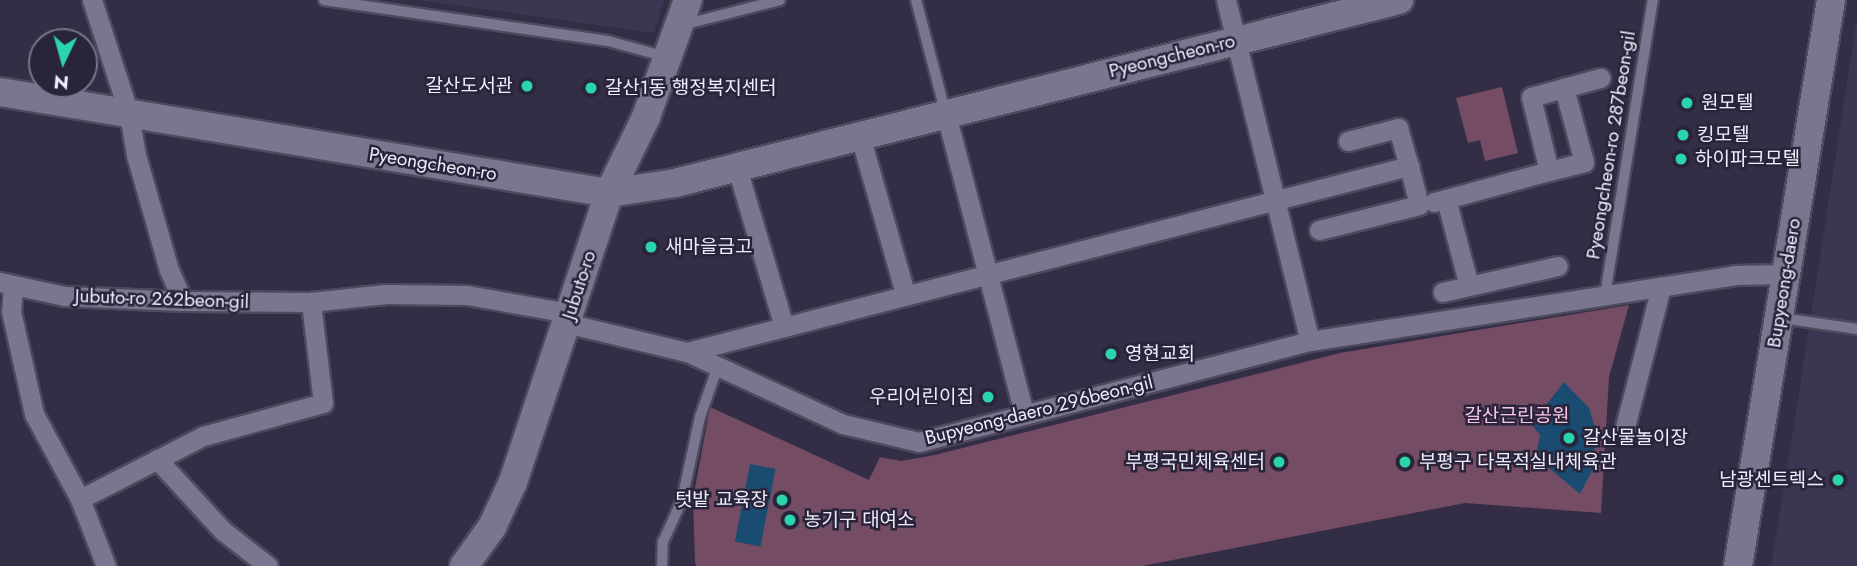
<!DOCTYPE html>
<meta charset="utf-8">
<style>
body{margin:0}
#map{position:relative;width:1857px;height:566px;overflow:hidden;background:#332e45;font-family:Jost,"Noto Sans KR",sans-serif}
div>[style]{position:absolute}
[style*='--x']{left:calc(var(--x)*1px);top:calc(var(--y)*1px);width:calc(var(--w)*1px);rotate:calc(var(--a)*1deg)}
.built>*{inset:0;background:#3c3653}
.green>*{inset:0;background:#744c64}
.water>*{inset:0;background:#1a4c72;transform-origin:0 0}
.roads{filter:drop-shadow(2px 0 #4e495d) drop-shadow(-2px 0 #4e495d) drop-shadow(0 2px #4e495d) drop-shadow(0 -2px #4e495d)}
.service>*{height:10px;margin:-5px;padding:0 5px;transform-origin:5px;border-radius:5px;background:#7b7690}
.minor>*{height:19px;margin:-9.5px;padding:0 9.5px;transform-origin:9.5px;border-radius:9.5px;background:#7b7690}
.secondary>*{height:28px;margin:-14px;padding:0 14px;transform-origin:14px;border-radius:14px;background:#7b7690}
.dots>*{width:19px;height:19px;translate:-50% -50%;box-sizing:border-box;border:4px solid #29243a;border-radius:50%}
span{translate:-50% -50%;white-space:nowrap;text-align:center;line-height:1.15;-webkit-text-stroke:5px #29243a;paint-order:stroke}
.street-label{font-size:19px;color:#eeecfb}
.poi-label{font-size:19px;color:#eeecfb}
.right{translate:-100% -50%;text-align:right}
.left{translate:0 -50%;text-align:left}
.park-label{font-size:19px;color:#f6c5e2}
.north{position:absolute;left:28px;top:28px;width:70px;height:70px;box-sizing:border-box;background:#29243a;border:2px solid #787487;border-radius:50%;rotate:185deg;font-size:19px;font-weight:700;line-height:28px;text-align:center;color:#eeecfb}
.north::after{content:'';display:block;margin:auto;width:24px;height:32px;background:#2bd5ac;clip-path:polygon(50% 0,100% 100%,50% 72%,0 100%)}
</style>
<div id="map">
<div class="built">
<i style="clip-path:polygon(418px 0,664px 0,654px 33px)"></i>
<i style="clip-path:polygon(1857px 18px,1857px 566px,1771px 566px,1794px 425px)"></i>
</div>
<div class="green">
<i style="clip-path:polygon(1502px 87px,1518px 153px,1485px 161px,1480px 140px,1468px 143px,1456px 98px)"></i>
<i style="clip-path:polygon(1629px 305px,1609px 377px,1601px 513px,1465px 503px,1142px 566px,696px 566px,695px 562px,693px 499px,710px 407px,869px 480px,880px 457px,901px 461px,935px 455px,1340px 353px)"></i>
</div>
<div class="water">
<i style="clip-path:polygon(1564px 382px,1589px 408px,1596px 431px,1593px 469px,1580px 494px,1536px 457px,1540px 435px,1531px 424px)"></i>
<i style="left:750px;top:464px;width:26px;height:79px;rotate:11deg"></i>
</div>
<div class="roads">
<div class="service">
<i style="--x:324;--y:0;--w:287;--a:8.2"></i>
<i style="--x:608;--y:41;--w:61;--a:15.2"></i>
<i style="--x:916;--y:0;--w:118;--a:75.3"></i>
<i style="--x:682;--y:25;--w:101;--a:-14.3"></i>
<i style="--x:1605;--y:295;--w:299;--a:-80.8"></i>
<i style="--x:1781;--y:318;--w:77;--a:8.2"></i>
<i style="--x:662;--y:566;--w:24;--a:-88"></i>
<i style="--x:663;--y:542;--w:46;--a:-65.7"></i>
<i style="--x:682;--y:500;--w:85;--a:-77.8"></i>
<i style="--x:700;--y:417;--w:54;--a:-70.6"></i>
</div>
<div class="minor">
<i style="--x:92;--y:0;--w:120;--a:72"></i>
<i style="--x:129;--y:114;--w:42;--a:80.3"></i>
<i style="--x:136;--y:155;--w:120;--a:74"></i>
<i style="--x:169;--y:270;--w:34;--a:66"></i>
<i style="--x:1226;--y:0;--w:351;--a:76.2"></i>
<i style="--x:946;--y:114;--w:309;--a:75.4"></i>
<i style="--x:860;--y:136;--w:166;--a:74"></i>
<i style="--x:1348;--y:141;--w:52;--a:-14.6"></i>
<i style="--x:1398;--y:128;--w:40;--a:74"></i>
<i style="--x:737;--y:168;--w:166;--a:73.5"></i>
<i style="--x:1549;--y:171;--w:36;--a:-14"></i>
<i style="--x:1584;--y:162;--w:77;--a:-105.1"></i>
<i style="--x:1446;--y:199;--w:107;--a:-15.2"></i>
<i style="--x:1549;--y:171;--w:76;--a:-103.7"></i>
<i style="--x:1531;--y:97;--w:72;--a:-15.4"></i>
<i style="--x:1434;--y:202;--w:12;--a:-14"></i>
<i style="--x:1446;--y:199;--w:90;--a:75.2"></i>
<i style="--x:1469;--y:286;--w:27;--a:167"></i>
<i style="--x:0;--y:282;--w:66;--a:12.3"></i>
<i style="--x:64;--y:296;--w:119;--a:2.4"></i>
<i style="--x:183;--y:301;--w:128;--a:0.4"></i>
<i style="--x:311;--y:302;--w:75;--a:-6.1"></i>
<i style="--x:386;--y:294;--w:81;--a:0.7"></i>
<i style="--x:467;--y:295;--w:104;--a:10"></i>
<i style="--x:13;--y:285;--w:26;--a:94"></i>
<i style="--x:11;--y:311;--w:106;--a:77.4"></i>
<i style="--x:34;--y:414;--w:97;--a:61.6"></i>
<i style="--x:80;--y:499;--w:72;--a:68.8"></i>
<i style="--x:1469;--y:286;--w:91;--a:-12.7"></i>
<i style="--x:566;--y:323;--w:124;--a:13.5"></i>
<i style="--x:687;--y:352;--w:172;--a:24.8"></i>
<i style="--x:843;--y:424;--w:78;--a:13.3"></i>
<i style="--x:919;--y:442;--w:404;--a:-14.5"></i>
<i style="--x:1310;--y:341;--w:429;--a:-8.8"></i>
<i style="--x:1734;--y:275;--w:52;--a:-1.1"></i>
<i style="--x:687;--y:352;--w:746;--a:-14.45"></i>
<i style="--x:1409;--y:166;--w:40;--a:75.6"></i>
<i style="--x:1419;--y:205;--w:103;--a:166"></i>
<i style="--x:1625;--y:427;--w:145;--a:-75.6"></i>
<i style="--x:157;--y:459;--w:96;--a:47.5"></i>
<i style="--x:222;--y:530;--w:58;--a:38"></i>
<i style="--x:80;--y:499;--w:138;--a:-27.1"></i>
<i style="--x:203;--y:436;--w:124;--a:-15.4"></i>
<i style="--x:323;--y:403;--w:102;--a:-96.8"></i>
</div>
<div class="secondary">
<i style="--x:0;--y:92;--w:617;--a:9.42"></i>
<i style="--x:609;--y:193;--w:67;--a:-8.6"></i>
<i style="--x:675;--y:183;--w:747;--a:-14.19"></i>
<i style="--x:464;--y:566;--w:48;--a:-54.3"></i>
<i style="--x:492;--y:527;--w:50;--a:-65"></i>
<i style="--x:513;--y:482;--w:305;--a:-71.6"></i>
<i style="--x:609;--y:193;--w:85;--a:-64"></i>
<i style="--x:646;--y:117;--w:124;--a:-70.3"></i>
<i style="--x:1738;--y:566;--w:574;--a:-80.67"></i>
</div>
</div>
<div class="dots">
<i style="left:527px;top:86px;background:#2bd5ac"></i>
<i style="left:591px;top:88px;background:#2bd5ac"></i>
<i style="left:1687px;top:103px;background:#2bd5ac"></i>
<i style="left:1683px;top:135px;background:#2bd5ac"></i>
<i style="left:1681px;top:159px;background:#2bd5ac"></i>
<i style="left:651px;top:247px;background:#2bd5ac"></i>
<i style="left:1111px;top:354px;background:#2bd5ac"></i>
<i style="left:988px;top:397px;background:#2bd5ac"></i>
<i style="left:1569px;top:438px;background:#2bd5ac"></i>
<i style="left:1279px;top:462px;background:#2bd5ac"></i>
<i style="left:1405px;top:462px;background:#2bd5ac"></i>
<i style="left:1838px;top:480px;background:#2bd5ac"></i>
<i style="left:782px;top:500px;background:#2bd5ac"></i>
<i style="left:790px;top:520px;background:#2bd5ac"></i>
</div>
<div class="street-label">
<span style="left:1172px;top:56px;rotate:-14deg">Pyeongcheon-ro</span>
<span style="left:1611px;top:145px;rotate:-81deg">Pyeongcheon-ro 287beon-gil</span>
<span style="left:433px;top:164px;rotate:9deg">Pyeongcheon-ro</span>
<span style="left:1784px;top:283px;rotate:-81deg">Bupyeong-daero</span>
<span style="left:579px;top:285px;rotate:-72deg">Jubuto-ro</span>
<span style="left:162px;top:299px;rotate:2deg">Jubuto-ro 262beon-gil</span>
<span style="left:1039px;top:410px;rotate:-14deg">Bupyeong-daero 296beon-gil</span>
</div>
<div class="poi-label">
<span class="right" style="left:513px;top:86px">갈산도서관</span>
<span class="left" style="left:605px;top:88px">갈산1동 행정복지센터</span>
<span class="left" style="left:1701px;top:103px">원모텔</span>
<span class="left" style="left:1697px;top:135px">킹모텔</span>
<span class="left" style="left:1695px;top:159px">하이파크모텔</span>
<span class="left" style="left:665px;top:247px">새마을금고</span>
<span class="left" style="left:1125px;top:354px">영현교회</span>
<span class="right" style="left:974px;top:397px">우리어린이집</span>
<span class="left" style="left:1583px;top:438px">갈산물놀이장</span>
<span class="right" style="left:1265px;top:462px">부평국민체육센터</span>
<span class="left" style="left:1419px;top:462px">부평구 다목적실내체육관</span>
<span class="right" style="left:1824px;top:480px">남광센트렉스</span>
<span class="right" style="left:768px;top:500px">텃밭 교육장</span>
<span class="left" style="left:804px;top:520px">농기구 대여소</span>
</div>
<div class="park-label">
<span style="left:1517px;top:416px">갈산근린공원</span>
</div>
<div class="north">N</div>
</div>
